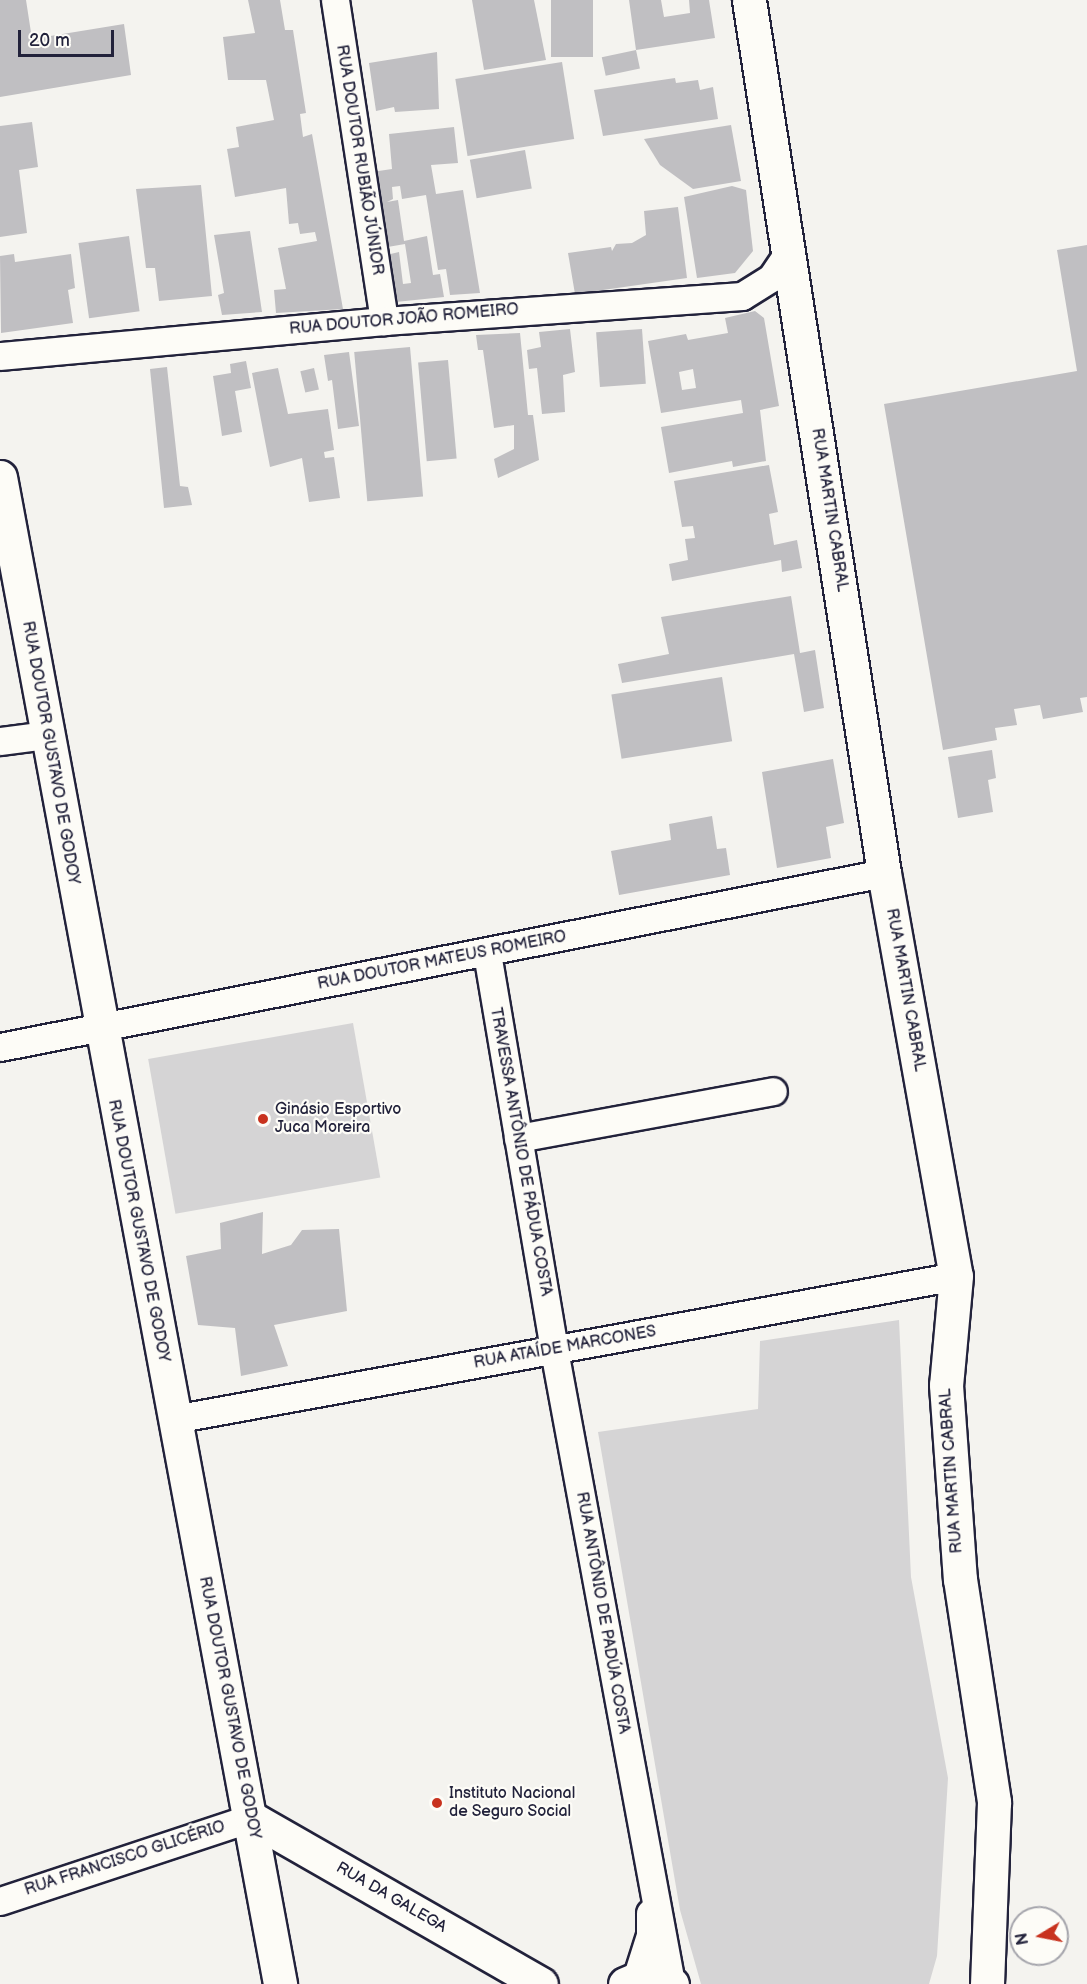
<!DOCTYPE html>
<meta charset="utf-8">
<style>
body{margin:0}
#map{position:relative;width:1087px;height:1984px;overflow:hidden;background:#f4f3ef;font-family:"Balsamiq Sans",sans-serif}
div>[style]{position:absolute}
[style*='--x']{left:calc(var(--x)*1px);top:calc(var(--y)*1px);width:calc(var(--w)*1px);rotate:calc(var(--a)*1deg)}
.green>*{inset:0;background:#d5d4d5;transform-origin:0 0}
.building>*{inset:0;background:#c0bfc2;transform-origin:0 0}
.roads{filter:drop-shadow(2px 0 #22223b) drop-shadow(-2px 0 #22223b) drop-shadow(0 2px #22223b) drop-shadow(0 -2px #22223b)}
.street>*{height:27px;margin:-13.5px;padding:0 13.5px;transform-origin:13.5px;border-radius:13.5px;background:#fdfcf7}
.secondary>*{height:33px;margin:-16.5px;padding:0 16.5px;transform-origin:16.5px;border-radius:16.5px;background:#fdfcf7}
.dots>*{width:16px;height:16px;translate:-50% -50%;box-sizing:border-box;border:3px solid #fdfcf7;border-radius:50%}
span{translate:-50% -50%;white-space:nowrap;text-align:center;line-height:1.15;-webkit-text-stroke:4.5px #fdfcf7;paint-order:stroke}
.street-label{font-size:16px;color:#22223b}
.poi-label{font-size:16px;color:#22223b}
.left{translate:0 -50%;text-align:left}
.north{position:absolute;left:1009px;top:1906px;width:60px;height:60px;box-sizing:border-box;background:#fdfcf7;border:2px solid #a5a5ac;border-radius:50%;rotate:260deg;font-size:16px;font-weight:700;line-height:24px;text-align:center;color:#22223b}
.north::after{content:'';display:block;margin:auto;width:21px;height:27px;background:#c8321e;clip-path:polygon(50% 0,100% 100%,50% 72%,0 100%)}
.scale{position:absolute;left:18px;top:30px;width:96px;height:27px;box-sizing:border-box;border:3px solid #22223b;border-top:0;padding-left:8px;font-size:18px;line-height:21px;white-space:nowrap;color:#22223b;-webkit-text-stroke:4px #fdfcf7;paint-order:stroke}
</style>
<div id="map">
<div class="green">
<i style="left:353px;top:1023px;width:157px;height:208px;rotate:80deg"></i>
<i style="clip-path:polygon(899px 1320px,911px 1577px,948px 1778px,937px 1956px,929px 1984px,701px 1984px,680px 1910px,598px 1432px,758px 1409px,760px 1341px)"></i>
</div>
<div class="building">
<i style="clip-path:polygon(0 0,26px 0,32px 39px,124px 24px,131px 75px,0 97px)"></i>
<i style="clip-path:polygon(248px 0,280px 0,285px 30px,293px 30px,306px 113px,300px 114px,303px 137px,312px 134px,343px 309px,276px 313px,274px 290px,286px 289px,278px 248px,317px 241px,315px 232px,300px 234px,298px 223px,289px 224px,286px 188px,235px 197px,227px 149px,239px 147px,236px 127px,274px 120px,266px 80px,228px 80px,223px 37px,255px 33px)"></i>
<i style="clip-path:polygon(472px 0,534px 0,546px 60px,484px 70px)"></i>
<i style="left:551px;top:0;width:42px;height:57px"></i>
<i style="clip-path:polygon(629px 0,661px 0,664px 17px,690px 13px,689px 0,709px 0,715px 38px,636px 50px)"></i>
<i style="left:636px;top:50px;width:19px;height:35px;rotate:78deg"></i>
<i style="clip-path:polygon(437px 52px,439px 109px,395px 112px,394px 107px,376px 111px,369px 63px)"></i>
<i style="left:562px;top:62px;width:78px;height:108px;rotate:81deg"></i>
<i style="clip-path:polygon(675px 78px,676px 83px,698px 80px,700px 90px,713px 87px,718px 119px,603px 136px,594px 90px)"></i>
<i style="clip-path:polygon(32px 122px,38px 167px,19px 170px,27px 233px,0 237px,0 126px)"></i>
<i style="clip-path:polygon(731px 125px,741px 181px,693px 189px,660px 165px,644px 139px)"></i>
<i style="clip-path:polygon(454px 127px,458px 163px,431px 165px,436px 194px,463px 190px,480px 293px,450px 295px,446px 269px,438px 270px,426px 195px,402px 199px,400px 186px,392px 187px,393px 199px,387px 202px,398px 200px,404px 241px,427px 236px,433px 275px,440px 274px,444px 297px,386px 303px,378px 257px,399px 252px,403px 284px,411px 283px,405px 244px,376px 249px,365px 173px,392px 169px,389px 134px)"></i>
<i style="left:525px;top:150px;width:39px;height:56px;rotate:80deg"></i>
<i style="clip-path:polygon(201px 185px,212px 296px,159px 301px,155px 268px,146px 268px,136px 189px)"></i>
<i style="clip-path:polygon(732px 186px,746px 190px,753px 251px,735px 273px,697px 278px,684px 197px)"></i>
<i style="clip-path:polygon(678px 207px,687px 278px,575px 294px,568px 253px,611px 247px,612px 251px,616px 244px,632px 243px,646px 235px,644px 211px)"></i>
<i style="clip-path:polygon(250px 231px,262px 312px,222px 315px,218px 295px,224px 293px,214px 235px)"></i>
<i style="left:129px;top:236px;width:76px;height:51px;rotate:82deg"></i>
<i style="clip-path:polygon(1087px 245px,1087px 697px,1080px 698px,1083px 712px,1043px 719px,1040px 705px,1014px 709px,1017px 725px,995px 728px,997px 740px,943px 750px,884px 404px,1077px 371px,1057px 250px)"></i>
<i style="clip-path:polygon(14px 254px,15px 262px,71px 254px,75px 288px,68px 290px,73px 323px,1px 333px,0 256px)"></i>
<i style="clip-path:polygon(evenodd,755px 311px,764px 318px,779px 406px,760px 410px,766px 461px,733px 467px,732px 461px,669px 473px,661px 427px,743px 413px,741px 400px,661px 413px,648px 341px,686px 334px,688px 340px,728px 333px,725px 318px,755px 311px,693px 369px,696px 388px,682px 390px,679px 372px,693px 369px)"></i>
<i style="clip-path:polygon(570px 329px,575px 372px,563px 375px,565px 412px,542px 414px,537px 368px,529px 369px,527px 350px,541px 347px,539px 332px)"></i>
<i style="left:642px;top:329px;width:55px;height:46px;rotate:86deg"></i>
<i style="clip-path:polygon(520px 333px,528px 415px,533px 415px,539px 460px,498px 478px,494px 459px,514px 449px,514px 425px,494px 428px,483px 350px,478px 350px,476px 335px)"></i>
<i style="left:410px;top:347px;width:150px;height:56px;rotate:85deg"></i>
<i style="clip-path:polygon(349px 352px,359px 426px,338px 429px,332px 380px,328px 381px,324px 355px)"></i>
<i style="left:448px;top:360px;width:99px;height:30px;rotate:85deg"></i>
<i style="clip-path:polygon(246px 361px,251px 388px,235px 391px,242px 432px,222px 436px,213px 376px,231px 373px,230px 364px)"></i>
<i style="clip-path:polygon(167px 367px,180px 486px,188px 487px,192px 505px,164px 508px,150px 369px)"></i>
<i style="clip-path:polygon(278px 368px,288px 414px,328px 409px,334px 450px,324px 452px,325px 458px,334px 457px,340px 498px,309px 502px,302px 458px,270px 467px,252px 373px)"></i>
<i style="left:314px;top:368px;width:22px;height:14px;rotate:77deg"></i>
<i style="clip-path:polygon(769px 465px,778px 512px,769px 514px,774px 545px,797px 540px,802px 568px,782px 572px,781px 560px,672px 581px,669px 564px,688px 560px,685px 539px,695px 538px,693px 526px,682px 527px,674px 481px)"></i>
<i style="clip-path:polygon(791px 596px,800px 653px,815px 650px,824px 708px,804px 712px,794px 654px,622px 683px,618px 664px,669px 654px,661px 617px)"></i>
<i style="left:722px;top:677px;width:65px;height:112px;rotate:81deg"></i>
<i style="clip-path:polygon(992px 750px,996px 778px,988px 780px,993px 812px,958px 818px,948px 757px)"></i>
<i style="clip-path:polygon(833px 759px,844px 823px,826px 827px,831px 858px,777px 868px,762px 772px)"></i>
<i style="clip-path:polygon(712px 816px,717px 849px,726px 848px,730px 875px,619px 895px,611px 851px,671px 840px,669px 824px)"></i>
<i style="clip-path:polygon(263px 1212px,262px 1254px,291px 1245px,302px 1230px,339px 1229px,347px 1311px,274px 1325px,288px 1366px,241px 1376px,235px 1328px,198px 1325px,186px 1256px,221px 1249px,220px 1223px)"></i>
</div>
<div class="roads">
<div class="street">
<i style="--x:335;--y:0;--w:325;--a:81.3"></i>
<i style="--x:0;--y:356;--w:386;--a:-5.2"></i>
<i style="--x:384;--y:321;--w:359;--a:-4"></i>
<i style="--x:742;--y:296;--w:34;--a:-32"></i>
<i style="--x:771;--y:278;--w:32;--a:-56"></i>
<i style="--x:0;--y:741;--w:46;--a:-7.4"></i>
<i style="--x:487;--y:953;--w:403;--a:80.4"></i>
<i style="--x:554;--y:1350;--w:644;--a:79.53"></i>
<i style="--x:0;--y:1047;--w:901;--a:-11.14"></i>
<i style="--x:518;--y:1138;--w:259;--a:-10.4"></i>
<i style="--x:174;--y:1419;--w:795;--a:-10.36"></i>
<i style="--x:0;--y:1901;--w:264;--a:-18.3"></i>
<i style="--x:637;--y:1976;--w:43;--a:-72.4"></i>
<i style="--x:650;--y:1935;--w:22;--a:-90"></i>
</div>
<div class="secondary">
<i style="--x:749;--y:0;--w:883;--a:81.21"></i>
<i style="--x:884;--y:873;--w:409;--a:79.9"></i>
<i style="--x:956;--y:1276;--w:109;--a:95.2"></i>
<i style="--x:946;--y:1385;--w:195;--a:85.9"></i>
<i style="--x:960;--y:1579;--w:226;--a:81.3"></i>
<i style="--x:994;--y:1802;--w:182;--a:92.2"></i>
<i style="--x:0;--y:477;--w:1533;--a:79.47"></i>
<i style="--x:251;--y:1818;--w:334;--a:29.8"></i>
<i style="--x:625;--y:1984;--w:25;--a:-23"></i>
<i style="--x:648;--y:1974;--w:26;--a:23"></i>
</div>
</div>
<div class="dots">
<i style="left:263px;top:1119px;background:#c8321e"></i>
<i style="left:437px;top:1803px;background:#c8321e"></i>
</div>
<div class="street-label">
<span style="left:359px;top:160px;rotate:81deg">RUA DOUTOR RUBIÃO JÚNIOR</span>
<span style="left:404px;top:320px;rotate:-5deg">RUA DOUTOR JOÃO ROMEIRO</span>
<span style="left:829px;top:510px;rotate:81deg">RUA MARTIN CABRAL</span>
<span style="left:50px;top:753px;rotate:80deg">RUA DOUTOR GUSTAVO DE GODOY</span>
<span style="left:442px;top:961px;rotate:-11deg">RUA DOUTOR MATEUS ROMEIRO</span>
<span style="left:905px;top:990px;rotate:80deg">RUA MARTIN CABRAL</span>
<span style="left:520px;top:1152px;rotate:80deg">TRAVESSA ANTÔNIO DE PÁDUA COSTA</span>
<span style="left:138px;top:1231px;rotate:79deg">RUA DOUTOR GUSTAVO DE GODOY</span>
<span style="left:565px;top:1348px;rotate:-10deg">RUA ATAÍDE MARCONES</span>
<span style="left:952px;top:1471px;rotate:-94deg">RUA MARTIN CABRAL</span>
<span style="left:602px;top:1613px;rotate:80deg">RUA ANTÔNIO DE PADÚA COSTA</span>
<span style="left:229px;top:1708px;rotate:79deg">RUA DOUTOR GUSTAVO DE GODOY</span>
<span style="left:125px;top:1859px;rotate:-18deg">RUA FRANCISCO GLICÉRIO</span>
<span style="left:391px;top:1898px;rotate:30deg">RUA DA GALEGA</span>
</div>
<div class="poi-label">
<span class="left" style="left:275px;top:1119px">Ginásio Esportivo<br>Juca Moreira</span>
<span class="left" style="left:449px;top:1803px">Instituto Nacional<br>de Seguro Social</span>
</div>
<div class="north">N</div>
<div class="scale">20 m</div>
</div>
